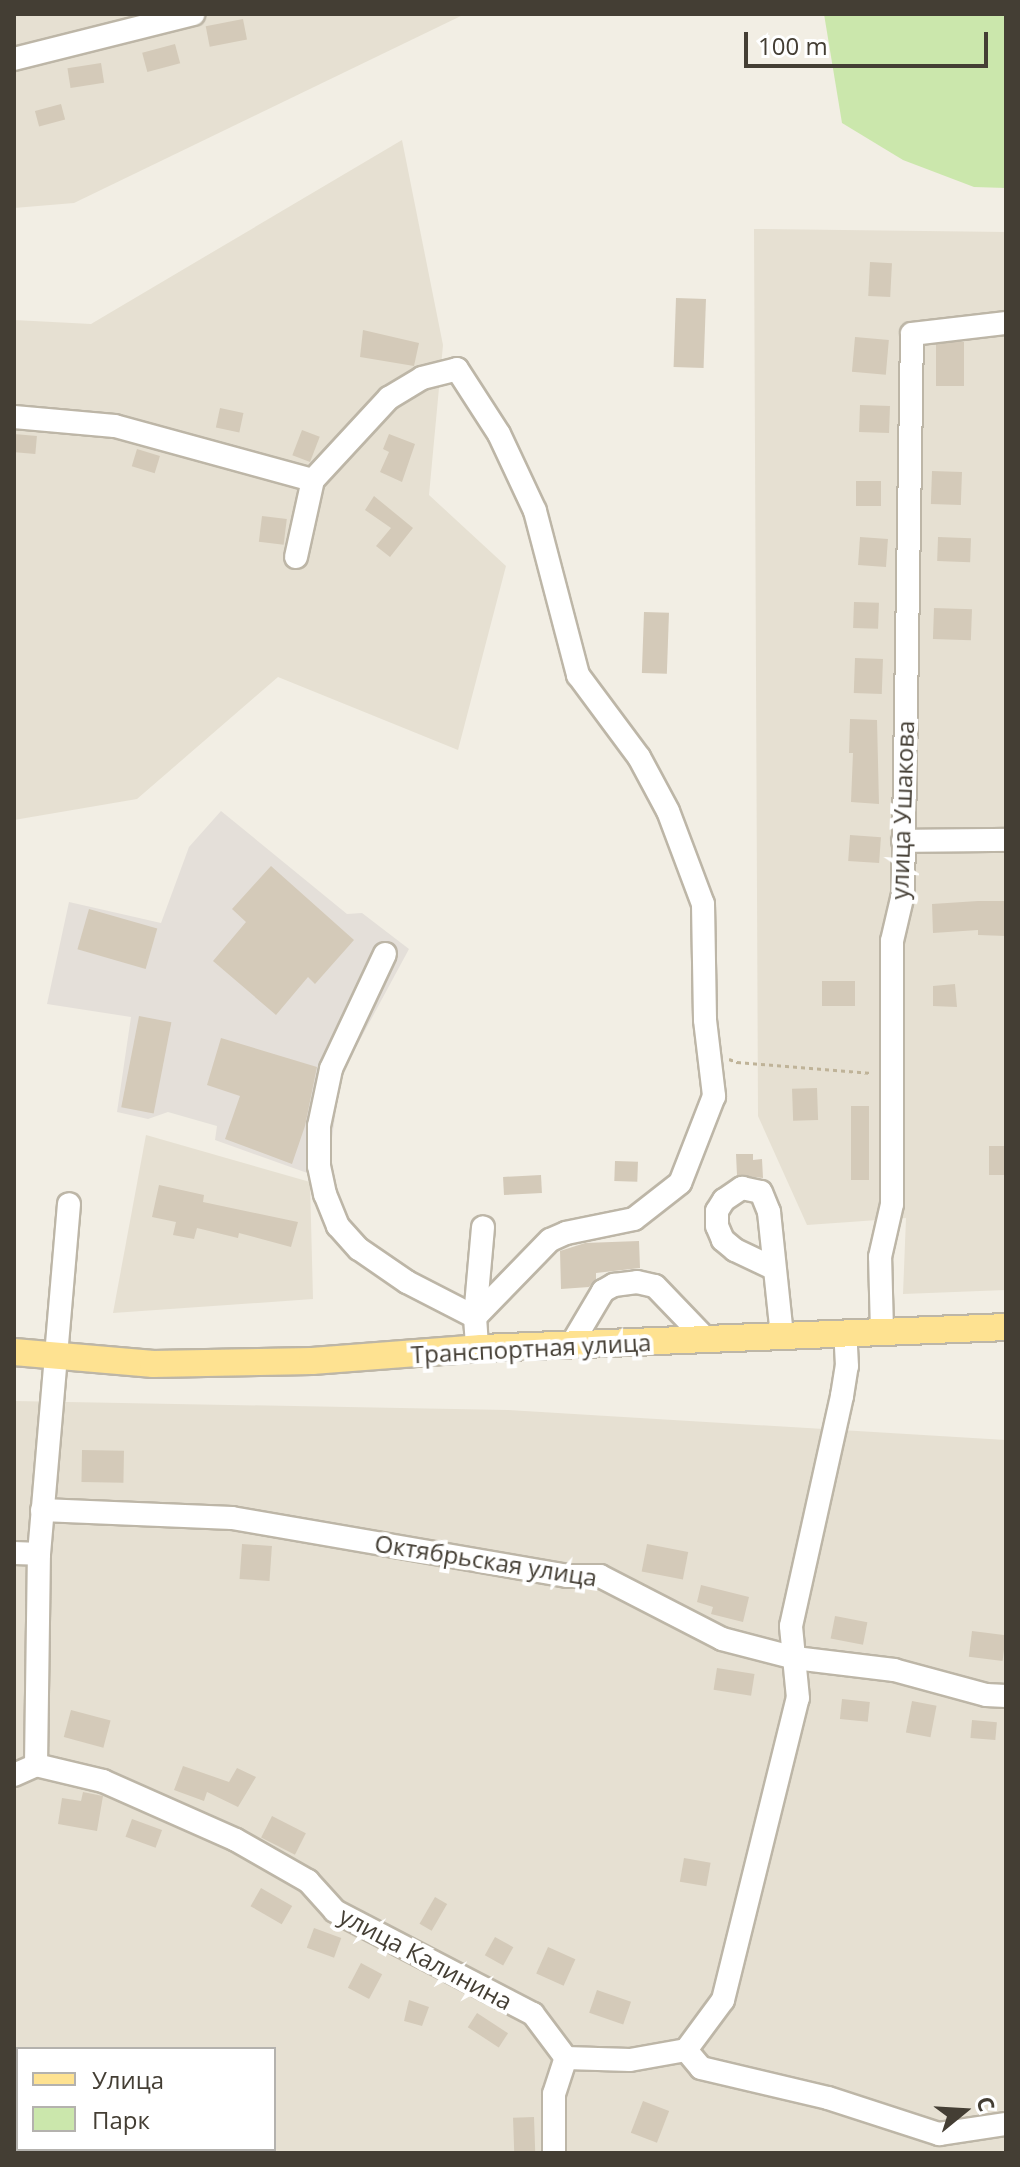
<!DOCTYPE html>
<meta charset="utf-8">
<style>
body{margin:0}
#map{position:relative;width:1020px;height:2167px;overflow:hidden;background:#f2eee4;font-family:"Open Sans",sans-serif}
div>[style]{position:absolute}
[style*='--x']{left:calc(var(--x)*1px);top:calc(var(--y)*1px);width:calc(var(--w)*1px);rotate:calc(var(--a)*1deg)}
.residential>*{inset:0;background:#e6e0d2}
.industrial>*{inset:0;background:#e4dfd9}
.green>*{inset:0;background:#cbe7ac}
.building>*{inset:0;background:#d4cab9;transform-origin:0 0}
.path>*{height:3px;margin-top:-1.5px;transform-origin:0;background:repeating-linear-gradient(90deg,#bfb398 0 4px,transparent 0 8px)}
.roads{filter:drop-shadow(2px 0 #bdb6a7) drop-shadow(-2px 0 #bdb6a7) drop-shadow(0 2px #bdb6a7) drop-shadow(0 -2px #bdb6a7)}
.minor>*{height:22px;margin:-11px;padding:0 11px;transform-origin:11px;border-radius:11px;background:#fff}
.major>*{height:26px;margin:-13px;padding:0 13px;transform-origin:13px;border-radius:13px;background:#fee291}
span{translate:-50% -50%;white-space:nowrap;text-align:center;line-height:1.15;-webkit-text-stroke:8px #fff;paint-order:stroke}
.street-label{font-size:24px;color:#443e34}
.frame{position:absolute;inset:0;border:16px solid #443e34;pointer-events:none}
.legend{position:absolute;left:16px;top:2047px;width:260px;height:104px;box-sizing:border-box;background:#fff;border:2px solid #b4b2ae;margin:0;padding:10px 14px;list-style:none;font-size:24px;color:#443e34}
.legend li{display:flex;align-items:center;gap:16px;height:40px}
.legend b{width:40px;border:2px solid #b4b2ae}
.north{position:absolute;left:924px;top:2071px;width:80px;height:80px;-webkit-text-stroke:6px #fff;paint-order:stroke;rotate:72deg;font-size:22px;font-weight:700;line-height:32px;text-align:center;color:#443e34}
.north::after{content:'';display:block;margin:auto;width:28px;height:36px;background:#443e34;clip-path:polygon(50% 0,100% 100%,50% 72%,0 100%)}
.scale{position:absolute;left:744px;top:32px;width:244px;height:36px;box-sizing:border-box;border:4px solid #443e34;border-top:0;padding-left:10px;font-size:24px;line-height:28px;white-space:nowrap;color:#443e34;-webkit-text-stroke:6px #fff;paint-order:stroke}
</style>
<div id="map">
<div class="residential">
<i style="clip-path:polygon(14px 14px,465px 14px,74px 203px,14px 208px)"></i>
<i style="clip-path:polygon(402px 140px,443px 345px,429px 495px,506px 566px,458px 750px,278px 677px,137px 799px,14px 820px,14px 320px,91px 324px)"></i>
<i style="clip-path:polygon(754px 229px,1006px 232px,1006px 1290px,903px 1294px,906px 1218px,807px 1225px,758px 1116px)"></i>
<i style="clip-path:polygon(146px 1135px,310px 1182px,313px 1299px,113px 1313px)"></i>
<i style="clip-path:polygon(evenodd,14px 1401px,508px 1410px,1006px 1440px,1006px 2153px,14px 2153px,14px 1401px,18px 2049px,274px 2049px,274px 2149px,18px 2149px,18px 2049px)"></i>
</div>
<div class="industrial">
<i style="clip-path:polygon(221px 811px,347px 914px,362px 913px,409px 949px,341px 1075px,328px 1166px,313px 1175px,215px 1140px,217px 1126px,168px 1112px,148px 1119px,117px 1112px,131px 1017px,47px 1004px,69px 902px,161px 923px,189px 847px)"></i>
</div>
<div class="green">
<i style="clip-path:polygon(824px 14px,1006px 14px,1006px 188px,974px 187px,903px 160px,842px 123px)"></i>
</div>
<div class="building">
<i style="left:243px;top:19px;width:21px;height:38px;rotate:79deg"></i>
<i style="left:175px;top:44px;width:20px;height:34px;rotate:75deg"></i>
<i style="left:101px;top:63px;width:20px;height:34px;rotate:81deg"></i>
<i style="left:61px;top:104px;width:16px;height:27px;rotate:75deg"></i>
<i style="left:870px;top:262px;width:22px;height:34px;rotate:3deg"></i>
<i style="left:676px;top:298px;width:30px;height:69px;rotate:2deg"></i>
<i style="clip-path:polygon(363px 330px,419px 343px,414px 366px,360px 357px)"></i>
<i style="left:855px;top:337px;width:34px;height:35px;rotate:5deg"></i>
<i style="left:964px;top:342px;width:44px;height:28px;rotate:90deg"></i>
<i style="left:860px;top:405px;width:30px;height:27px;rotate:2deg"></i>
<i style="left:220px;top:408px;width:24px;height:20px;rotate:12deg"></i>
<i style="left:302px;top:430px;width:19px;height:27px;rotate:21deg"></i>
<i style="left:14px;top:434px;width:23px;height:18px;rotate:5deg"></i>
<i style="clip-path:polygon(389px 434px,415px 444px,402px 482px,380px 472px,389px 452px,383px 449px)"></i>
<i style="left:137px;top:449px;width:24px;height:18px;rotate:17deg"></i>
<i style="left:932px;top:471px;width:30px;height:33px;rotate:2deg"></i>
<i style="left:856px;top:481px;width:25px;height:25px"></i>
<i style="clip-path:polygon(374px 496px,413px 528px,390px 557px,376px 546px,391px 528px,365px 510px)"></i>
<i style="left:262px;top:516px;width:25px;height:26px;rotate:7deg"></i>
<i style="left:860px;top:537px;width:28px;height:28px;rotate:4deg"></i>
<i style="left:938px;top:537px;width:33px;height:24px;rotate:2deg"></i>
<i style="left:854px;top:602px;width:25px;height:26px;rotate:2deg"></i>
<i style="left:934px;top:608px;width:38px;height:31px;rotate:2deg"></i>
<i style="left:644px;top:612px;width:25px;height:61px;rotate:2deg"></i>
<i style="left:855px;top:658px;width:28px;height:35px;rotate:2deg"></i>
<i style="clip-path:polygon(850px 719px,877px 720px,879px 804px,851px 802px,853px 753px,849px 753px)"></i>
<i style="left:850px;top:835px;width:31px;height:26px;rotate:4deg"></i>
<i style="clip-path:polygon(271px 866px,354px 940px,315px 984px,308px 977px,276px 1015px,213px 961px,246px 922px,232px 909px)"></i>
<i style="clip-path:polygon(978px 901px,1006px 901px,1006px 936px,978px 935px,978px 930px,933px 933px,932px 904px)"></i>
<i style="left:89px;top:909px;width:71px;height:42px;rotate:16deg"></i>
<i style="left:822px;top:981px;width:33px;height:25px"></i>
<i style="clip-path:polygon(955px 984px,957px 1007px,933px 1006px,933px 986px)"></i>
<i style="left:139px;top:1016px;width:33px;height:93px;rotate:11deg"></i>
<i style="clip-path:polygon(221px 1038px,317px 1067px,305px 1126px,292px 1164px,225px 1139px,240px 1096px,207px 1085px)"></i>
<i style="left:817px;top:1088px;width:32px;height:25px;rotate:88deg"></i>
<i style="left:851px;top:1106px;width:18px;height:74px"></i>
<i style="left:989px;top:1146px;width:17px;height:29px"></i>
<i style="clip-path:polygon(736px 1154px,753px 1154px,753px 1160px,762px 1159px,763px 1178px,737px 1175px)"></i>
<i style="left:615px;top:1161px;width:23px;height:20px;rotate:2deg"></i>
<i style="left:541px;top:1175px;width:18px;height:38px;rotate:87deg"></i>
<i style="clip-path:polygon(159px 1185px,204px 1195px,203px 1202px,298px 1222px,291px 1247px,239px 1233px,238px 1238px,197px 1228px,194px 1239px,173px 1235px,176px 1222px,152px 1217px)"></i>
<i style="clip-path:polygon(639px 1241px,640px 1268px,596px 1273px,596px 1279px,589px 1287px,561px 1289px,560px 1251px,585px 1243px)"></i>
<i style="left:82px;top:1450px;width:42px;height:32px;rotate:1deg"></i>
<i style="left:242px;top:1544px;width:30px;height:35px;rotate:4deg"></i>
<i style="left:647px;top:1544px;width:42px;height:28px;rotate:11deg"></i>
<i style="clip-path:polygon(701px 1585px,749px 1597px,743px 1622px,711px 1614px,713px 1607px,697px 1602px)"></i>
<i style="left:835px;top:1616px;width:33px;height:23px;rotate:11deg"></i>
<i style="left:972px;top:1631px;width:34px;height:26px;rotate:7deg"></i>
<i style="left:717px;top:1668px;width:38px;height:22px;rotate:9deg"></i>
<i style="left:842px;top:1699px;width:28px;height:20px;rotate:6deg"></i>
<i style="left:912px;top:1701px;width:25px;height:32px;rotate:11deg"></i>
<i style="left:71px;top:1710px;width:41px;height:28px;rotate:15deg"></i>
<i style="left:972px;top:1720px;width:25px;height:18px;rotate:5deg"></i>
<i style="clip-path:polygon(183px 1766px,229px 1782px,237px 1768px,256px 1777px,238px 1807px,207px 1792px,204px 1801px,174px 1790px)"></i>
<i style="clip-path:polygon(83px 1792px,103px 1796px,97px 1831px,58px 1824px,62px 1798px,81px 1801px)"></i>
<i style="left:272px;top:1816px;width:38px;height:24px;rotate:27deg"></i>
<i style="left:132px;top:1819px;width:32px;height:19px;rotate:20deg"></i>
<i style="left:684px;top:1858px;width:27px;height:24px;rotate:10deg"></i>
<i style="left:261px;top:1888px;width:36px;height:21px;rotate:30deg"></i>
<i style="left:435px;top:1897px;width:14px;height:31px;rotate:30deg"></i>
<i style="left:314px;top:1928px;width:29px;height:21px;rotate:20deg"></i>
<i style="left:495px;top:1937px;width:21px;height:21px;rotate:29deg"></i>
<i style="left:548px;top:1947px;width:30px;height:29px;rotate:24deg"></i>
<i style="left:361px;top:1963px;width:24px;height:28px;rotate:28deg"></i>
<i style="left:597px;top:1990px;width:36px;height:24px;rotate:19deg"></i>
<i style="clip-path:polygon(409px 2000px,429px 2007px,422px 2026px,404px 2021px)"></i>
<i style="left:477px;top:2013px;width:37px;height:17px;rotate:33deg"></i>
<i style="left:643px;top:2101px;width:28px;height:34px;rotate:21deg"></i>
<i style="left:534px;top:2117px;width:36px;height:21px;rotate:88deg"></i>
</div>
<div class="path">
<i style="--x:729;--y:1059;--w:9;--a:21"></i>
<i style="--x:737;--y:1062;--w:135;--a:4.7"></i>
</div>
<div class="roads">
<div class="minor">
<i style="--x:14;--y:59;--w:185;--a:-14.1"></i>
<i style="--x:14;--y:417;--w:101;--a:5.1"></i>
<i style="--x:115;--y:426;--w:205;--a:15.3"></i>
<i style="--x:296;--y:557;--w:79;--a:-77.6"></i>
<i style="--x:313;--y:480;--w:112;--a:-47.2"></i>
<i style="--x:389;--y:398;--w:39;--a:-31"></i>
<i style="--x:422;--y:378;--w:36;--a:-14"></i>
<i style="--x:457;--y:369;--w:77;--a:57.1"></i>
<i style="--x:499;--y:434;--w:85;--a:64.9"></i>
<i style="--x:535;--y:511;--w:170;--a:75.3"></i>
<i style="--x:578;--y:675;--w:102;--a:53.4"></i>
<i style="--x:639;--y:757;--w:61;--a:61.8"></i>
<i style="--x:668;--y:811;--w:99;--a:69.4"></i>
<i style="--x:703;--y:904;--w:116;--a:89"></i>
<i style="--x:705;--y:1020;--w:77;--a:83.2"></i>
<i style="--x:714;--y:1096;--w:93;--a:111.3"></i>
<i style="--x:680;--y:1183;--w:58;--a:142"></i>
<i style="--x:634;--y:1219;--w:69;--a:168.4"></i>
<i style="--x:566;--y:1233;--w:17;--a:156"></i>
<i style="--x:550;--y:1240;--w:107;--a:134.2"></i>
<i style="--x:903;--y:841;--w:103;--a:-0.6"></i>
<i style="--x:385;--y:954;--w:127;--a:115.2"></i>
<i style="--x:331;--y:1069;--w:58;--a:101.9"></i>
<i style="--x:319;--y:1126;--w:40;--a:90"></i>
<i style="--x:319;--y:1166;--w:29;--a:78"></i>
<i style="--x:325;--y:1194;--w:35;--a:68"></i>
<i style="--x:338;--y:1226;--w:31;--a:48"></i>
<i style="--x:359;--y:1249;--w:58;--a:34.5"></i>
<i style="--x:407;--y:1282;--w:76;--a:27.2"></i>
<i style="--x:475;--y:1317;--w:32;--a:86"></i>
<i style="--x:773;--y:1268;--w:42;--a:-154.7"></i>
<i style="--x:735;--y:1250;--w:16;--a:-140"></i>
<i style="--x:723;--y:1240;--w:15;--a:-113"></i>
<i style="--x:717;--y:1226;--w:15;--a:-90"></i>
<i style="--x:717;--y:1211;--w:13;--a:-58"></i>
<i style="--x:724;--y:1200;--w:22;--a:-34"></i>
<i style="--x:742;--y:1188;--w:19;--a:12"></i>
<i style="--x:761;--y:1192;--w:22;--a:68"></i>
<i style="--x:769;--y:1212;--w:125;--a:84"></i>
<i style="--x:475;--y:1317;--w:90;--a:-84.9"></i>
<i style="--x:882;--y:1331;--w:74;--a:-91.5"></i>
<i style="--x:880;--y:1257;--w:54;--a:-77.2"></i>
<i style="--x:892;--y:1204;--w:263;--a:-90"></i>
<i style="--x:892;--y:941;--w:48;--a:-76.8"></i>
<i style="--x:903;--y:894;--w:560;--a:-89.08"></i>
<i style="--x:912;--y:334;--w:95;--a:-6.7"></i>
<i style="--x:571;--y:1345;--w:63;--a:-59.3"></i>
<i style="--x:603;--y:1291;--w:13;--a:-29"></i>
<i style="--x:614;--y:1285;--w:23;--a:-7"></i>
<i style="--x:637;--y:1282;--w:18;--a:13"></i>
<i style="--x:655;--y:1286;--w:74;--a:46.1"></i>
<i style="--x:42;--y:1510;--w:190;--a:2.4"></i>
<i style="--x:232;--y:1518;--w:340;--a:9.8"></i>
<i style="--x:567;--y:1576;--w:33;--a:0"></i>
<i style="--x:600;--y:1576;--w:137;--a:27.3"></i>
<i style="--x:722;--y:1639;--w:75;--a:14.6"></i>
<i style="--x:795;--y:1658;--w:100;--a:6.9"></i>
<i style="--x:894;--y:1670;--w:95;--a:15.2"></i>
<i style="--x:986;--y:1695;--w:20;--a:3"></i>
<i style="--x:14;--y:1553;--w:25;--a:2"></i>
<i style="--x:36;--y:1765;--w:211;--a:-89.2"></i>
<i style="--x:39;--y:1554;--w:351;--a:-85.1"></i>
<i style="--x:14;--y:1775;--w:24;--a:-24"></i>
<i style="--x:36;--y:1765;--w:69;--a:13.4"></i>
<i style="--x:103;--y:1781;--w:145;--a:23.9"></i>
<i style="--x:236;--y:1840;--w:83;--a:29.7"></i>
<i style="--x:308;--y:1881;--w:40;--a:48"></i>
<i style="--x:335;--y:1911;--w:223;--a:27.5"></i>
<i style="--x:533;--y:2014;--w:55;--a:53.1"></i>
<i style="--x:686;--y:2050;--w:23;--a:50"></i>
<i style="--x:701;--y:2068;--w:130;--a:13.3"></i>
<i style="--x:828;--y:2098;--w:117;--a:18"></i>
<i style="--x:939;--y:2134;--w:68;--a:-8.5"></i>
<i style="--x:554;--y:2153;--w:59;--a:-90"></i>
<i style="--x:554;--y:2094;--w:38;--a:-72"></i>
<i style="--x:566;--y:2058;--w:64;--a:1.8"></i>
<i style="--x:630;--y:2060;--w:57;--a:-10.1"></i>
<i style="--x:686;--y:2050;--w:62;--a:-53.5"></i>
<i style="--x:723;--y:2000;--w:311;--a:-76.1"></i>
<i style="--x:798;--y:1698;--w:72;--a:-95.6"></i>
<i style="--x:791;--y:1626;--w:236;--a:-77.5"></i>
<i style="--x:842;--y:1396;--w:30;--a:-81"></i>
<i style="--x:847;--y:1366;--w:33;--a:-93"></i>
</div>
<div class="major">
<i style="--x:14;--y:1352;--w:140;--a:4.9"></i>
<i style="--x:153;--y:1364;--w:159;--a:-1.1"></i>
<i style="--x:312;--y:1361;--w:170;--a:-4.4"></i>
<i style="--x:482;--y:1348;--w:524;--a:-2.29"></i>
</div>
</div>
<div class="street-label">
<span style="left:902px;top:810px;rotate:-88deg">улица Ушакова</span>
<span style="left:531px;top:1348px;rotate:-3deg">Транспортная улица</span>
<span style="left:486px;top:1560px;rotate:9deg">Октябрьская улица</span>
<span style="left:426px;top:1958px;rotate:28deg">улица Калинина</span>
</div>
<div class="frame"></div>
<ul class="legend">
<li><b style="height:10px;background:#fee291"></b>Улица</li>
<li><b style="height:22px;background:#cbe7ac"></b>Парк</li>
</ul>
<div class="north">С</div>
<div class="scale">100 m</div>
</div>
